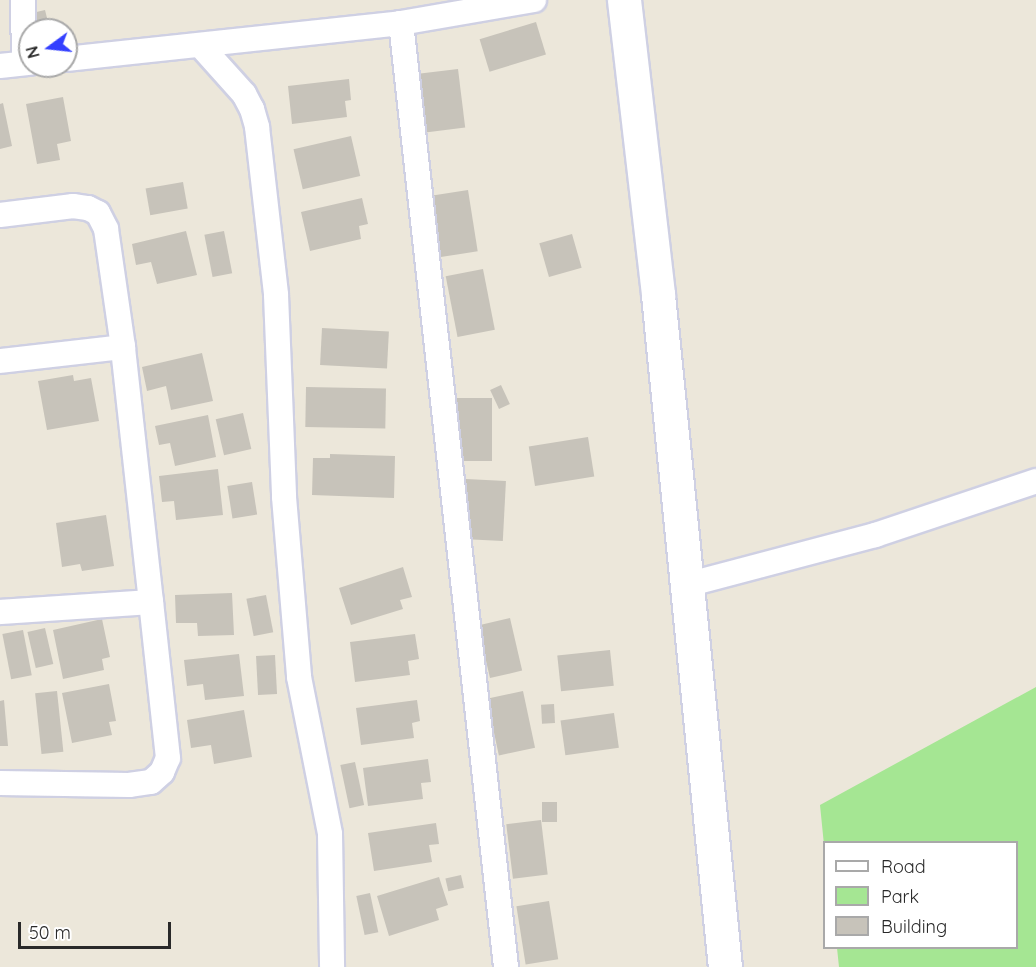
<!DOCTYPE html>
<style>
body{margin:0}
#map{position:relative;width:1036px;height:967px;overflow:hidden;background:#ece7da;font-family:Quicksand,sans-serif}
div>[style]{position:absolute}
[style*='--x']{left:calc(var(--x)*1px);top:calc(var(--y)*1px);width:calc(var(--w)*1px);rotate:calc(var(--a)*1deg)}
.green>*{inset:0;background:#a5e693}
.building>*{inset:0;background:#c7c3ba;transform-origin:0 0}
.roads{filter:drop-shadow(2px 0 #cfd0e3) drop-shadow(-2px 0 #cfd0e3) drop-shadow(0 2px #cfd0e3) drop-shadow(0 -2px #cfd0e3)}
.minor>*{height:24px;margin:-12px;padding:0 12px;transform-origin:12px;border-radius:12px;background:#fff}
.secondary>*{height:33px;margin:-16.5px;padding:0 16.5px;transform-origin:16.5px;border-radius:16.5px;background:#fff}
span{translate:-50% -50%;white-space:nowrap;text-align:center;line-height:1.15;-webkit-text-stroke:6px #fff;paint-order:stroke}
.legend{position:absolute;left:823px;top:841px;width:195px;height:108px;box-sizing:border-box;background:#fff;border:2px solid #a9a9a9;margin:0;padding:8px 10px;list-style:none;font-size:18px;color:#292929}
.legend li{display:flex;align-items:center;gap:12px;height:30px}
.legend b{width:30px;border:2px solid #a9a9a9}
.north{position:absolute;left:18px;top:18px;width:60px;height:60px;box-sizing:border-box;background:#fff;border:2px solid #a9a9a9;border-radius:50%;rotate:255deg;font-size:16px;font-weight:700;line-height:24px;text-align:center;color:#292929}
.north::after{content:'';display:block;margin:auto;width:21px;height:27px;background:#3440ff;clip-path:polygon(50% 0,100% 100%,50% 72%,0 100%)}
.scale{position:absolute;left:18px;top:922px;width:153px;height:27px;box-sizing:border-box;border:3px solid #292929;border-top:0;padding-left:8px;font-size:18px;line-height:21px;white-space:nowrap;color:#292929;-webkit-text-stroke:4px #fff;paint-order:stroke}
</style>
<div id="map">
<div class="green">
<i style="clip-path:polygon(1036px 687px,1036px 967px,839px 967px,837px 948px,1016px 948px,1016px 842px,824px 842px,824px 845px,820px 805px)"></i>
</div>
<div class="building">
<i style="clip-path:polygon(45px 10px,50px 30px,31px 30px,28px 14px)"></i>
<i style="left:536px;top:22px;width:34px;height:59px;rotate:73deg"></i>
<i style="left:458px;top:69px;width:59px;height:42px;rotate:83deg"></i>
<i style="clip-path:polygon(349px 79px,351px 100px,345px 101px,347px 117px,292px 124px,288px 86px)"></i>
<i style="clip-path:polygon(63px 97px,71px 141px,57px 144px,60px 160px,37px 164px,26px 104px)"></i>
<i style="clip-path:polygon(3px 103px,12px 146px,0 149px,0 104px)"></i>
<i style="left:351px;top:136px;width:41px;height:59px;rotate:77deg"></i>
<i style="left:183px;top:182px;width:27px;height:38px;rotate:80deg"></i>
<i style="left:468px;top:190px;width:62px;height:39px;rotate:81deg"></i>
<i style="clip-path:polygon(362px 198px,368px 224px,359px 226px,361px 239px,310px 251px,301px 212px)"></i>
<i style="clip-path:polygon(186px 231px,197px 275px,157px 284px,151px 262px,136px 265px,132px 244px)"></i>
<i style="left:224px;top:231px;width:43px;height:20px;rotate:79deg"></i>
<i style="left:572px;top:234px;width:35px;height:34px;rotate:74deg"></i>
<i style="left:483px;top:269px;width:62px;height:38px;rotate:79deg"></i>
<i style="left:322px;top:328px;width:67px;height:37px;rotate:3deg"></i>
<i style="clip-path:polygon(202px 353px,213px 401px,171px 410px,166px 386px,147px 391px,142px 367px)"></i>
<i style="clip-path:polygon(73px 375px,74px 381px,91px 378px,99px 421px,47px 430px,38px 381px)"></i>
<i style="left:501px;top:385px;width:21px;height:12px;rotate:65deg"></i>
<i style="left:306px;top:387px;width:80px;height:40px;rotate:1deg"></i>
<i style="left:456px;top:398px;width:36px;height:63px"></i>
<i style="left:243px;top:413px;width:37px;height:28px;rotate:77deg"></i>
<i style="clip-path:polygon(208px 415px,216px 457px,175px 466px,170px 443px,159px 445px,155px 426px)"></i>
<i style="left:588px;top:437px;width:40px;height:60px;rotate:81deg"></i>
<i style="clip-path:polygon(330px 454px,395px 456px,394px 498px,312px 495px,313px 458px,330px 458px)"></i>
<i style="clip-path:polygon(218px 469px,223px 515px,176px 520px,174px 501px,162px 502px,159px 476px)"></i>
<i style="left:466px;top:479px;width:40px;height:60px;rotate:3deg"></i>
<i style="left:252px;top:482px;width:33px;height:25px;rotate:81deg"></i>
<i style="clip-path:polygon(106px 515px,114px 566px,82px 571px,80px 564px,62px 567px,56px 523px)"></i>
<i style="clip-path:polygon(403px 567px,412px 597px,400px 600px,403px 609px,351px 625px,339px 588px)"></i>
<i style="clip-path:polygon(232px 593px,234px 635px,198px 636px,197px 623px,176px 623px,175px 595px)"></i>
<i style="left:266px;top:595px;width:38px;height:20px;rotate:79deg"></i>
<i style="left:510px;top:618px;width:54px;height:33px;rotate:77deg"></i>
<i style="clip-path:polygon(102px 619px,110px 657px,102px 659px,104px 670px,63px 679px,53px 630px)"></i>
<i style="left:45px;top:628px;width:37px;height:18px;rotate:77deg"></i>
<i style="left:23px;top:630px;width:46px;height:21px;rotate:79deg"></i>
<i style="clip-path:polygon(415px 634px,419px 659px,408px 661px,410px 675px,355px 682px,350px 642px)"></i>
<i style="left:610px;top:650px;width:36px;height:53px;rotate:84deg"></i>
<i style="clip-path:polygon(239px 654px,244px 696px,205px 700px,203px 684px,187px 686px,184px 660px)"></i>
<i style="left:275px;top:655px;width:39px;height:19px;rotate:87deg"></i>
<i style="clip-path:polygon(109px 684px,116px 721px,109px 722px,112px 735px,72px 743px,62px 693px)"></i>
<i style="left:57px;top:691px;width:61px;height:22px;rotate:84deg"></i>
<i style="left:523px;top:691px;width:58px;height:37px;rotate:78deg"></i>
<i style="clip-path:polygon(4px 700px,8px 746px,0 746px,0 701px)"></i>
<i style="clip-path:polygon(417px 700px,420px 721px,412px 723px,414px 738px,361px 745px,356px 708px)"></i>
<i style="left:554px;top:704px;width:19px;height:13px;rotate:87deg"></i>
<i style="clip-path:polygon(244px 710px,252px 757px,214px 764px,211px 745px,191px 748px,187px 720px)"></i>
<i style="left:614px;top:713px;width:35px;height:54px;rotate:82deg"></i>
<i style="clip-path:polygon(428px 759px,431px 782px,421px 783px,423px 799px,368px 806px,363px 768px)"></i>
<i style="left:355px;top:762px;width:44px;height:15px;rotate:78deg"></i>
<i style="left:542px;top:802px;width:15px;height:20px"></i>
<i style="left:541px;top:820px;width:55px;height:35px;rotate:83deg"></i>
<i style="clip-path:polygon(436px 823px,439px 844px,429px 845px,432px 862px,374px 871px,368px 833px)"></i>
<i style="left:461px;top:875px;width:13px;height:16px;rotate:77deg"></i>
<i style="clip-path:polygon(439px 877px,448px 905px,436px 909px,439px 920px,389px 936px,377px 896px)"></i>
<i style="left:370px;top:893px;width:40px;height:14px;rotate:78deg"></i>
<i style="left:549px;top:901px;width:59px;height:33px;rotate:81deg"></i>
</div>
<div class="roads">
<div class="minor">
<i style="--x:23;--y:0;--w:63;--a:89.1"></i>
<i style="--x:401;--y:23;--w:950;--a:83.65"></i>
<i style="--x:200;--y:45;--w:66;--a:48.1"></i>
<i style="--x:244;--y:94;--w:17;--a:62"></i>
<i style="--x:252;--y:109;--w:19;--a:74"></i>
<i style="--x:257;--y:127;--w:169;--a:83.5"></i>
<i style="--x:276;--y:295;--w:202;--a:87.7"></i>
<i style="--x:284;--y:497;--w:181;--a:85.2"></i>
<i style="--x:299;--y:677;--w:160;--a:78.8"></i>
<i style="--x:330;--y:834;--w:133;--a:89.1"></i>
<i style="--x:66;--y:59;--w:337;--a:-6.1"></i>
<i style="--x:401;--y:23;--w:135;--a:-9.8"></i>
<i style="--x:0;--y:66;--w:30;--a:-6"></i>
<i style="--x:0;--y:215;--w:74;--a:-7"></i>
<i style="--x:73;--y:206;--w:15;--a:8"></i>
<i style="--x:88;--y:208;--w:11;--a:27"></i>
<i style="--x:98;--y:213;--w:18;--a:63"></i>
<i style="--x:106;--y:229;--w:119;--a:81.8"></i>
<i style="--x:123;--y:347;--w:124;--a:173.5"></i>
<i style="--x:686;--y:585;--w:196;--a:-14.8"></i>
<i style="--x:875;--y:535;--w:170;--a:-18.5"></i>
<i style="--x:0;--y:612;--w:151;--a:-3.8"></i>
<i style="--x:151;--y:602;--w:257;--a:-96.3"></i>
<i style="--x:0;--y:783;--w:129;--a:0.9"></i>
<i style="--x:129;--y:785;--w:22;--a:-8"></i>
<i style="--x:151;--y:782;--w:15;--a:-42"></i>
<i style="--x:162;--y:772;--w:15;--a:-67"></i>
<i style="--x:168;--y:758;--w:157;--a:-96.2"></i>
</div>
<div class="secondary">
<i style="--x:624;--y:0;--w:297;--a:83.4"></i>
<i style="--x:658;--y:295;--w:675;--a:84.31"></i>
</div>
</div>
<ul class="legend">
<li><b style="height:8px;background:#fff"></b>Road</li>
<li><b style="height:16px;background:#a5e693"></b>Park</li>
<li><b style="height:16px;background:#c7c3ba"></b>Building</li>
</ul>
<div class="north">N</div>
<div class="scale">50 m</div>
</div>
